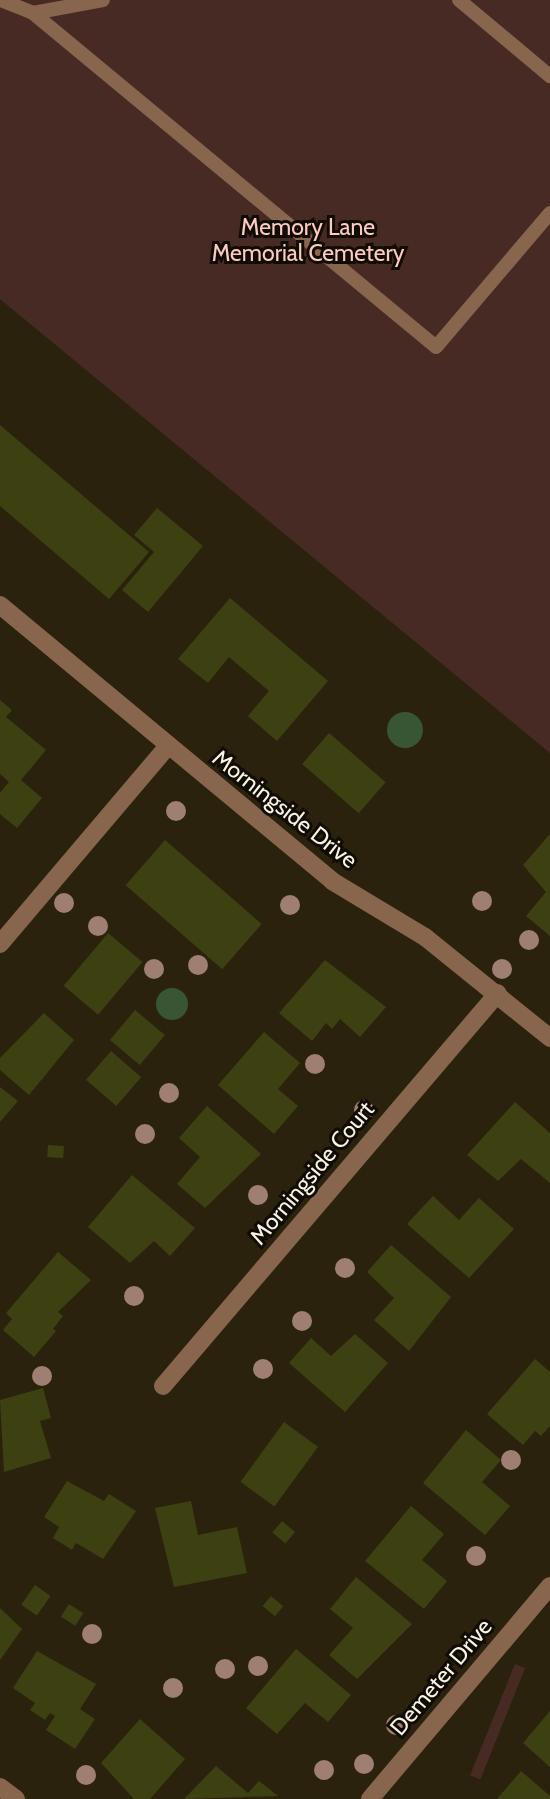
<!DOCTYPE html>
<style>
body{margin:0}
#map{position:relative;width:550px;height:1799px;overflow:hidden;background:#2b220d;font-family:Cabin,sans-serif}
div>[style]{position:absolute}
[style*='--x']{left:calc(var(--x)*1px);top:calc(var(--y)*1px);width:calc(var(--w)*1px);rotate:calc(var(--a)*1deg)}
.green>*{inset:0;background:#482a24;transform-origin:0 0}
.water>*{inset:0;background:#385633}
.round{border-radius:50%}
.building>*{inset:0;background:#3d4011;transform-origin:0 0}
.service>*{height:14px;margin:-7px;padding:0 7px;transform-origin:7px;border-radius:7px;background:#87664d}
.minor>*{height:18px;margin:-9px;padding:0 9px;transform-origin:9px;border-radius:9px;background:#87664d}
.trees>*{width:20px;height:20px;margin:-10px;border-radius:50%;background:#9e7f71}
span{translate:-50% -50%;white-space:nowrap;text-align:center;line-height:1.15;-webkit-text-stroke:6px #100c04;paint-order:stroke}
.park-label{font-size:23px;color:#fdcbc2}
.street-label{font-size:23px;color:#faf4e7}
</style>
<div id="map">
<div class="green">
<i style="clip-path:polygon(0 0,550px 0,550px 753px,0 299px)"></i>
<i style="left:515px;top:1664px;width:11px;height:120px;rotate:22deg"></i>
</div>
<div class="water">
<i class="round" style="left:387px;top:712px;width:36px;height:36px"></i>
<i class="round" style="left:156px;top:988px;width:32px;height:32px"></i>
</div>
<div class="building">
<i style="clip-path:polygon(0 425px,149px 552px,109px 599px,0 506px)"></i>
<i style="clip-path:polygon(157px 508px,203px 546px,148px 612px,122px 590px,154px 552px,134px 535px)"></i>
<i style="clip-path:polygon(230px 598px,328px 681px,277px 741px,248px 716px,269px 691px,229px 657px,208px 683px,178px 659px)"></i>
<i style="clip-path:polygon(0 700px,12px 710px,6px 717px,46px 750px,21px 780px,42px 798px,17px 828px,0 814px,0 793px,9px 782px,0 774px)"></i>
<i style="left:329px;top:733px;width:75px;height:41px;rotate:41deg"></i>
<i style="clip-path:polygon(550px 834px,550px 936px,526px 916px,546px 892px,523px 865px)"></i>
<i style="left:165px;top:840px;width:128px;height:60px;rotate:41deg"></i>
<i style="left:108px;top:933px;width:45px;height:69px;rotate:40deg"></i>
<i style="clip-path:polygon(325px 960px,386px 1007px,360px 1037px,340px 1019px,332px 1029px,326px 1023px,312px 1041px,279px 1013px)"></i>
<i style="left:135px;top:1010px;width:39px;height:39px;rotate:40deg"></i>
<i style="clip-path:polygon(44px 1013px,74px 1040px,29px 1095px,0 1070px,0 1058px)"></i>
<i style="clip-path:polygon(264px 1032px,300px 1063px,278px 1089px,298px 1106px,274px 1134px,218px 1085px)"></i>
<i style="left:111px;top:1051px;width:40px;height:38px;rotate:41deg"></i>
<i style="clip-path:polygon(0 1087px,18px 1101px,0 1122px)"></i>
<i style="clip-path:polygon(515px 1102px,550px 1133px,550px 1183px,521px 1159px,498px 1181px,467px 1155px)"></i>
<i style="clip-path:polygon(207px 1106px,261px 1154px,205px 1208px,177px 1184px,200px 1157px,179px 1138px)"></i>
<i style="left:48px;top:1145px;width:16px;height:12px;rotate:4deg"></i>
<i style="clip-path:polygon(132px 1175px,195px 1228px,170px 1256px,154px 1241px,130px 1263px,88px 1227px)"></i>
<i style="clip-path:polygon(433px 1196px,459px 1220px,479px 1198px,514px 1229px,469px 1278px,407px 1224px)"></i>
<i style="clip-path:polygon(391px 1245px,451px 1297px,409px 1351px,374px 1320px,394px 1298px,367px 1272px)"></i>
<i style="clip-path:polygon(58px 1252px,91px 1280px,58px 1312px,63px 1316px,53px 1329px,56px 1331px,34px 1357px,3px 1330px,12px 1319px,6px 1313px)"></i>
<i style="clip-path:polygon(355px 1334px,388px 1363px,345px 1412px,289px 1363px,311px 1338px,331px 1356px)"></i>
<i style="clip-path:polygon(535px 1359px,550px 1372px,550px 1426px,541px 1436px,535px 1431px,523px 1445px,487px 1414px)"></i>
<i style="clip-path:polygon(43px 1388px,51px 1418px,40px 1421px,51px 1458px,4px 1472px,0 1400px)"></i>
<i style="left:284px;top:1422px;width:42px;height:74px;rotate:36deg"></i>
<i style="clip-path:polygon(466px 1430px,501px 1460px,482px 1482px,510px 1506px,485px 1535px,423px 1483px)"></i>
<i style="clip-path:polygon(67px 1481px,104px 1501px,109px 1494px,136px 1511px,103px 1559px,76px 1543px,72px 1550px,53px 1538px,59px 1527px,44px 1517px)"></i>
<i style="clip-path:polygon(191px 1501px,198px 1535px,237px 1527px,247px 1573px,174px 1587px,155px 1508px)"></i>
<i style="clip-path:polygon(411px 1506px,444px 1534px,422px 1560px,447px 1581px,424px 1609px,365px 1561px)"></i>
<i style="left:282px;top:1521px;width:17px;height:15px;rotate:40deg"></i>
<i style="clip-path:polygon(356px 1577px,412px 1624px,357px 1679px,329px 1655px,353px 1628px,330px 1609px)"></i>
<i style="left:35px;top:1585px;width:19px;height:24px;rotate:35deg"></i>
<i style="left:271px;top:1596px;width:16px;height:13px;rotate:40deg"></i>
<i style="left:69px;top:1604px;width:17px;height:15px;rotate:33deg"></i>
<i style="clip-path:polygon(0 1608px,22px 1629px,0 1660px)"></i>
<i style="clip-path:polygon(296px 1649px,351px 1695px,328px 1722px,305px 1703px,277px 1734px,246px 1708px)"></i>
<i style="clip-path:polygon(37px 1651px,96px 1684px,80px 1709px,95px 1719px,75px 1749px,46px 1730px,55px 1716px,50px 1713px,45px 1720px,30px 1710px,35px 1703px,13px 1688px)"></i>
<i style="clip-path:polygon(550px 1711px,550px 1767px,523px 1743px)"></i>
<i style="clip-path:polygon(140px 1719px,185px 1759px,150px 1799px,134px 1799px,101px 1763px)"></i>
<i style="clip-path:polygon(216px 1766px,248px 1793px,259px 1781px,278px 1796px,184px 1799px)"></i>
<i style="clip-path:polygon(521px 1771px,550px 1796px,550px 1799px,497px 1799px)"></i>
</div>
<div class="service">
<i style="--x:1;--y:0;--w:35;--a:22"></i>
<i style="--x:33;--y:13;--w:71;--a:-10.5"></i>
<i style="--x:459;--y:0;--w:119;--a:39.9"></i>
<i style="--x:33;--y:13;--w:523;--a:39.65"></i>
<i style="--x:436;--y:347;--w:176;--a:-49.6"></i>
</div>
<div class="minor">
<i style="--x:0;--y:605;--w:432;--a:39.7"></i>
<i style="--x:332;--y:881;--w:109;--a:31.1"></i>
<i style="--x:425;--y:937;--w:161;--a:38.9"></i>
<i style="--x:0;--y:944;--w:258;--a:-49.7"></i>
<i style="--x:163;--y:1386;--w:516;--a:-49.56"></i>
<i style="--x:0;--y:1787;--w:20;--a:37"></i>
<i style="--x:370;--y:1799;--w:279;--a:-49.8"></i>
</div>
<div class="trees">
<i style="left:176px;top:811px"></i>
<i style="left:482px;top:901px"></i>
<i style="left:64px;top:903px"></i>
<i style="left:290px;top:905px"></i>
<i style="left:98px;top:926px"></i>
<i style="left:529px;top:940px"></i>
<i style="left:198px;top:965px"></i>
<i style="left:154px;top:969px"></i>
<i style="left:502px;top:969px"></i>
<i style="left:315px;top:1064px"></i>
<i style="left:169px;top:1093px"></i>
<i style="left:364px;top:1110px"></i>
<i style="left:145px;top:1134px"></i>
<i style="left:258px;top:1195px"></i>
<i style="left:345px;top:1268px"></i>
<i style="left:134px;top:1296px"></i>
<i style="left:302px;top:1321px"></i>
<i style="left:263px;top:1369px"></i>
<i style="left:42px;top:1376px"></i>
<i style="left:511px;top:1460px"></i>
<i style="left:476px;top:1556px"></i>
<i style="left:92px;top:1634px"></i>
<i style="left:258px;top:1666px"></i>
<i style="left:225px;top:1669px"></i>
<i style="left:173px;top:1688px"></i>
<i style="left:396px;top:1725px"></i>
<i style="left:364px;top:1764px"></i>
<i style="left:324px;top:1770px"></i>
<i style="left:86px;top:1775px"></i>
</div>
<div class="park-label">
<span style="left:308px;top:240px">Memory Lane<br>Memorial Cemetery</span>
</div>
<div class="street-label">
<span style="left:285px;top:809px;rotate:38deg">Morningside Drive</span>
<span style="left:312px;top:1173px;rotate:-50deg">Morningside Court</span>
<span style="left:441px;top:1677px;rotate:-50deg">Demeter Drive</span>
</div>
</div>
